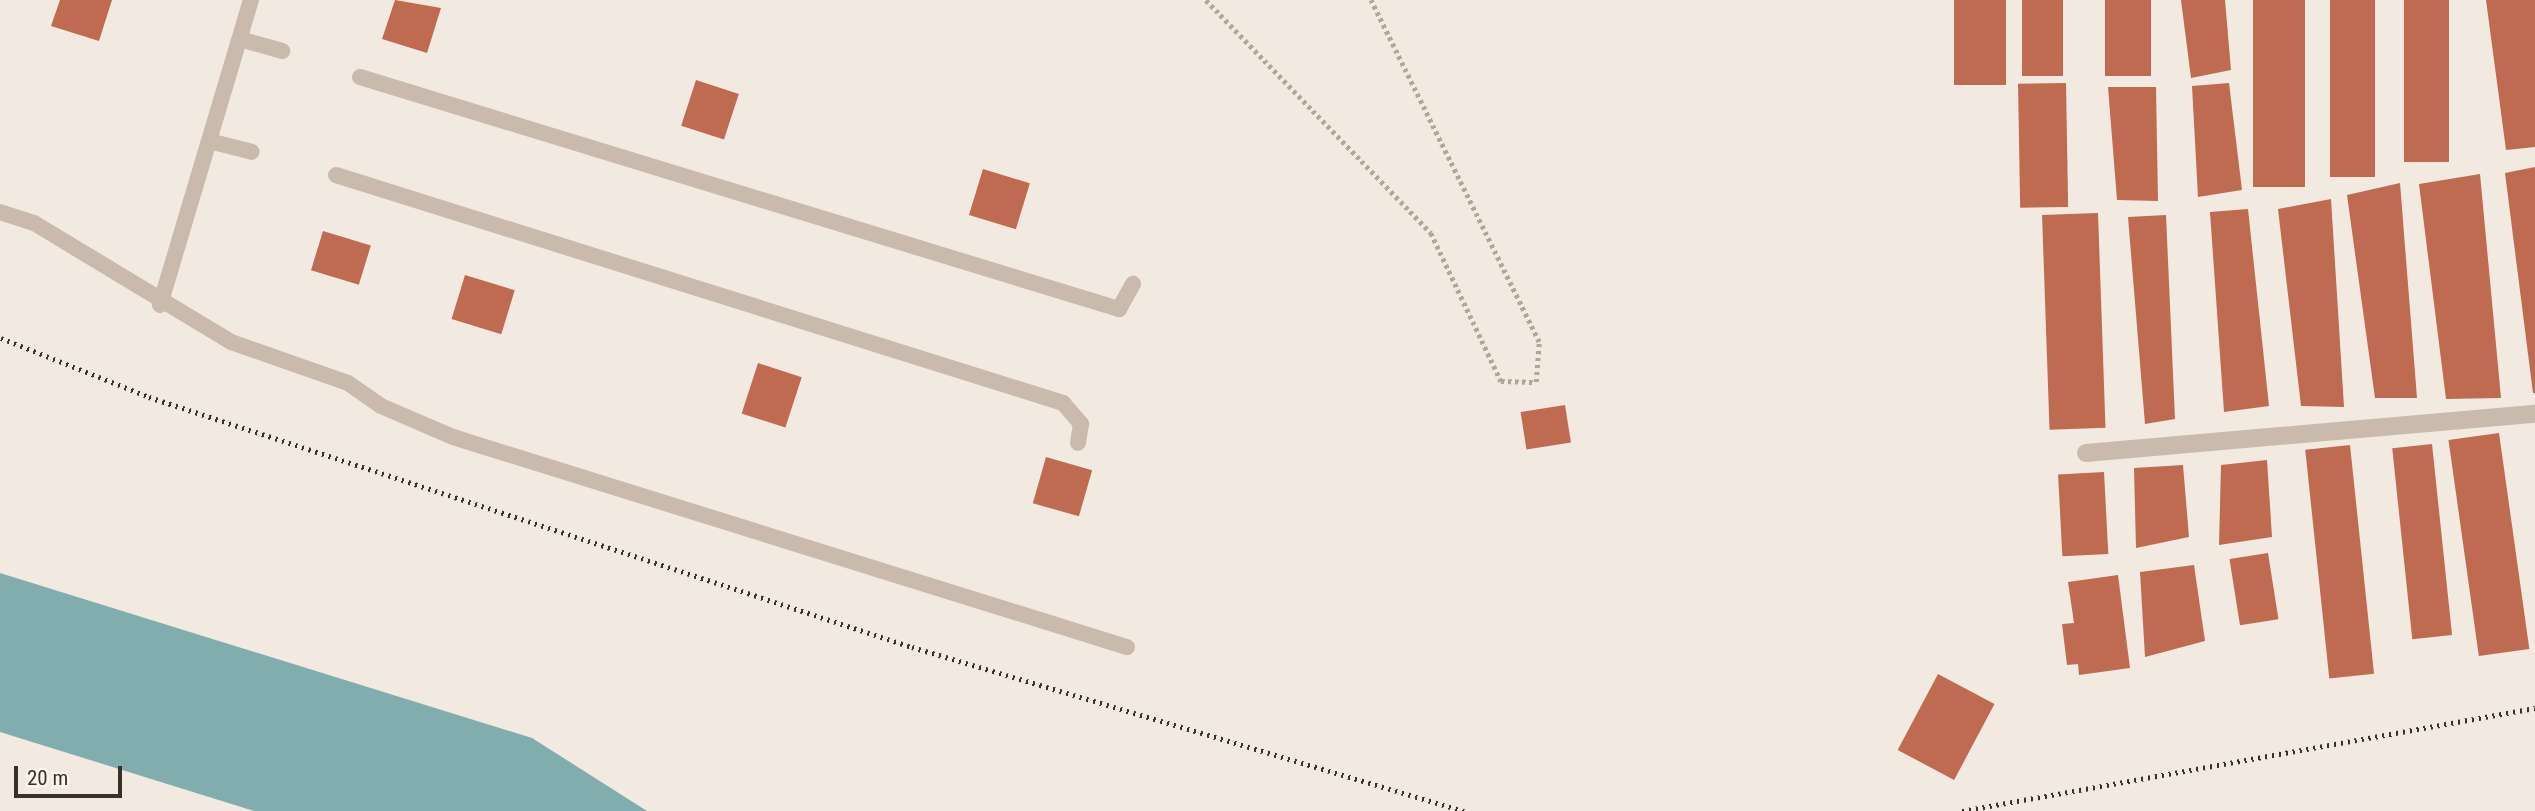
<!DOCTYPE html>
<style>
body{margin:0}
#map{position:relative;width:2535px;height:811px;overflow:hidden;background:#f2eae1;font-family:"Roboto Condensed",sans-serif}
div>[style]{position:absolute}
[style*='--x']{left:calc(var(--x)*1px);top:calc(var(--y)*1px);width:calc(var(--w)*1px);rotate:calc(var(--a)*1deg)}
.water>*{inset:0;background:#81adae}
.building>*{inset:0;background:#bf6b52;transform-origin:0 0}
.path>*{height:4.5px;margin-top:-2.25px;transform-origin:0;background:repeating-linear-gradient(90deg,#b6a497 0 3.5px,transparent 0 7px)}
.lane>*{height:16px;margin:-8px;padding:0 8px;transform-origin:8px;border-radius:8px;background:#cabaad}
.street>*{height:18px;margin:-9px;padding:0 9px;transform-origin:9px;border-radius:9px;background:#cabaad}
.rail>*{height:5px;margin-top:-2.5px;transform-origin:0;background:repeating-linear-gradient(90deg,#392f2b 0 2px,transparent 0 7px)}
span{translate:-50% -50%;white-space:nowrap;text-align:center;line-height:1.15;-webkit-text-stroke:5px #faf4ed;paint-order:stroke}
.scale{position:absolute;left:14px;top:766px;width:108px;height:32px;box-sizing:border-box;border:4px solid #392f2b;border-top:0;padding-left:9px;font-size:21px;line-height:24px;white-space:nowrap;color:#392f2b;-webkit-text-stroke:5px #faf4ed;paint-order:stroke}
</style>
<div id="map">
<div class="water">
<i style="clip-path:polygon(0 573px,532px 738px,647px 811px,254px 811px,0 732px)"></i>
</div>
<div class="building">
<i style="clip-path:polygon(60px 0,112px 0,99px 41px,51px 26px)"></i>
<i style="clip-path:polygon(395px 0,441px 8px,427px 53px,382px 39px)"></i>
<i style="left:1954px;top:0;width:52px;height:85px"></i>
<i style="left:2022px;top:0;width:41px;height:76px"></i>
<i style="left:2105px;top:0;width:46px;height:76px"></i>
<i style="clip-path:polygon(2181px 0,2225px 0,2231px 70px,2191px 78px)"></i>
<i style="left:2253px;top:0;width:52px;height:187px"></i>
<i style="left:2330px;top:0;width:45px;height:177px"></i>
<i style="left:2404px;top:0;width:45px;height:162px"></i>
<i style="clip-path:polygon(2486px 0,2535px 0,2535px 147px,2506px 150px)"></i>
<i style="left:696px;top:80px;width:45px;height:48px;rotate:18deg"></i>
<i style="left:2066px;top:83px;width:124px;height:48px;rotate:89deg"></i>
<i style="clip-path:polygon(2229px 83px,2242px 190px,2198px 197px,2192px 86px)"></i>
<i style="clip-path:polygon(2108px 87px,2156px 87px,2158px 201px,2117px 200px)"></i>
<i style="clip-path:polygon(2535px 167px,2535px 393px,2533px 393px,2505px 173px)"></i>
<i style="left:983px;top:169px;width:49px;height:48px;rotate:17deg"></i>
<i style="clip-path:polygon(2480px 174px,2501px 398px,2446px 399px,2419px 184px)"></i>
<i style="clip-path:polygon(2400px 183px,2417px 398px,2375px 398px,2347px 195px)"></i>
<i style="clip-path:polygon(2331px 199px,2344px 407px,2301px 406px,2278px 209px)"></i>
<i style="clip-path:polygon(2248px 209px,2269px 406px,2224px 412px,2210px 212px)"></i>
<i style="left:2098px;top:213px;width:215px;height:56px;rotate:88deg"></i>
<i style="clip-path:polygon(2166px 215px,2175px 419px,2145px 424px,2128px 217px)"></i>
<i style="left:323px;top:231px;width:50px;height:41px;rotate:17deg"></i>
<i style="left:465px;top:275px;width:52px;height:46px;rotate:17deg"></i>
<i style="left:758px;top:363px;width:46px;height:53px;rotate:18deg"></i>
<i style="left:1565px;top:405px;width:38px;height:45px;rotate:81deg"></i>
<i style="left:2499px;top:433px;width:218px;height:51px;rotate:82deg"></i>
<i style="left:2432px;top:444px;width:192px;height:40px;rotate:84deg"></i>
<i style="left:2350px;top:445px;width:230px;height:45px;rotate:84deg"></i>
<i style="left:1046px;top:457px;width:48px;height:48px;rotate:16deg"></i>
<i style="clip-path:polygon(2267px 460px,2272px 537px,2219px 545px,2221px 465px)"></i>
<i style="clip-path:polygon(2183px 465px,2189px 537px,2136px 548px,2134px 468px)"></i>
<i style="left:2104px;top:472px;width:82px;height:46px;rotate:87deg"></i>
<i style="left:2268px;top:553px;width:67px;height:39px;rotate:81deg"></i>
<i style="clip-path:polygon(2194px 565px,2205px 641px,2145px 657px,2140px 572px)"></i>
<i style="clip-path:polygon(2118px 575px,2130px 668px,2079px 675px,2078px 664px,2067px 665px,2062px 624px,2074px 623px,2068px 582px)"></i>
<i style="left:1938px;top:674px;width:64px;height:86px;rotate:28deg"></i>
</div>
<div class="path">
<i style="--x:1206;--y:0;--w:324;--a:46"></i>
<i style="--x:1431;--y:233;--w:164;--a:64.7"></i>
<i style="--x:1501;--y:381;--w:35;--a:2"></i>
<i style="--x:1536;--y:382;--w:40;--a:-85.7"></i>
<i style="--x:1539;--y:342;--w:381;--a:-116.2"></i>
</div>
<div class="lane">
<i style="--x:240;--y:39;--w:44;--a:15.9"></i>
<i style="--x:360;--y:77;--w:794;--a:17"></i>
<i style="--x:1119;--y:309;--w:29;--a:-61"></i>
<i style="--x:209;--y:141;--w:44;--a:14.3"></i>
<i style="--x:336;--y:175;--w:762;--a:17.41"></i>
<i style="--x:1063;--y:403;--w:28;--a:49"></i>
<i style="--x:1081;--y:424;--w:19;--a:99"></i>
<i style="--x:0;--y:212;--w:36;--a:18"></i>
<i style="--x:34;--y:223;--w:230;--a:31.1"></i>
<i style="--x:231;--y:342;--w:124;--a:19.3"></i>
<i style="--x:348;--y:383;--w:40;--a:34.9"></i>
<i style="--x:381;--y:406;--w:78;--a:23.3"></i>
<i style="--x:453;--y:437;--w:706;--a:17.31"></i>
<i style="--x:160;--y:305;--w:318;--a:-73.4"></i>
</div>
<div class="street">
<i style="--x:2086;--y:453;--w:451;--a:-5"></i>
</div>
<div class="rail">
<i style="--x:1;--y:338;--w:159;--a:21.7"></i>
<i style="--x:149;--y:397;--w:803;--a:18.14"></i>
<i style="--x:912;--y:647;--w:576;--a:16.55"></i>
<i style="--x:1962;--y:811;--w:582;--a:-10.19"></i>
</div>
<div class="scale">20 m</div>
</div>
